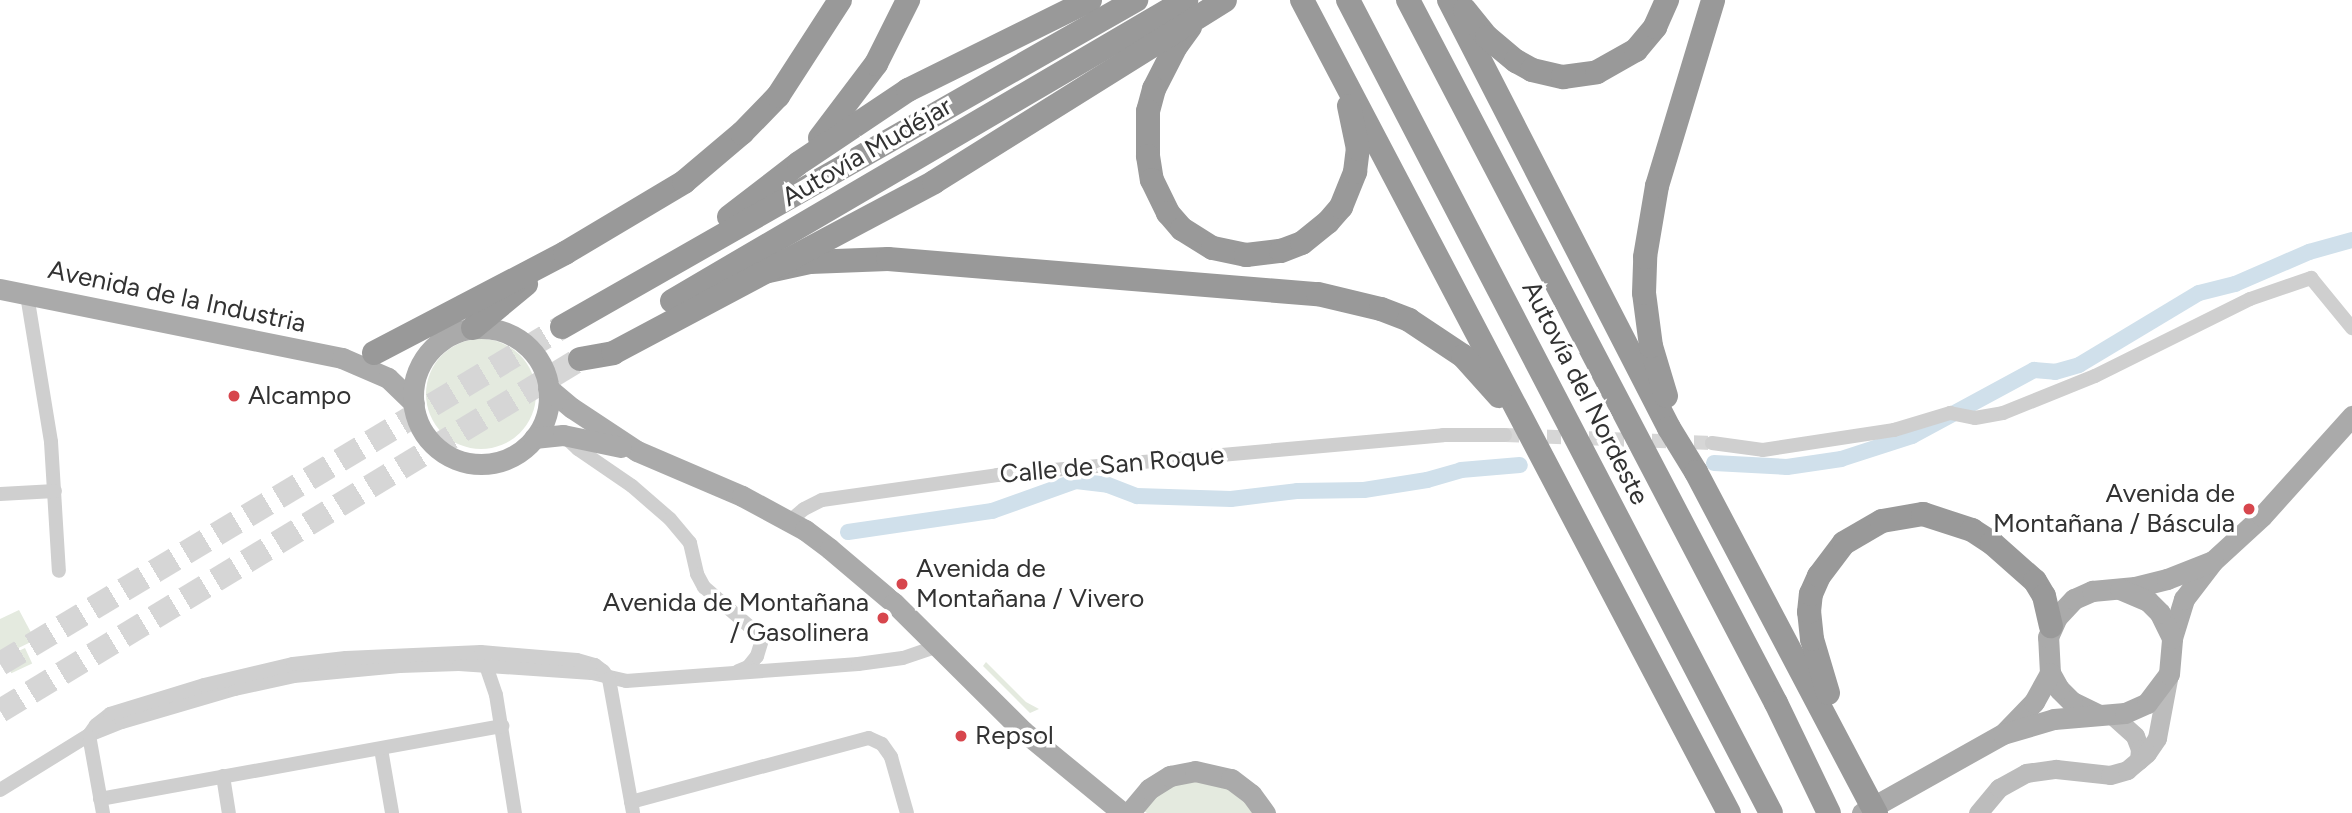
<!DOCTYPE html>
<meta charset="utf-8">
<style>
body{margin:0}
#map{position:relative;width:2352px;height:813px;overflow:hidden;background:#fff;font-family:Figtree,sans-serif}
div>[style]{position:absolute}
[style*='--x']{left:calc(var(--x)*1px);top:calc(var(--y)*1px);width:calc(var(--w)*1px);rotate:calc(var(--a)*1deg)}
.green>*{inset:0;background:#e4eadf;transform-origin:0 0}
.round{border-radius:50%}
.canal>*{height:16px;margin:-8px;padding:0 8px;transform-origin:8px;border-radius:8px;background:#d0e0eb}
.street-tunnel>*{height:14px;margin-top:-7px;transform-origin:0;background:repeating-linear-gradient(90deg,#d6d6d6 0 14px,transparent 0 21px)}
.highway-tunnel>*{height:24px;margin-top:-12px;transform-origin:0;background:repeating-linear-gradient(90deg,#d6d6d6 0 24px,transparent 0 36px)}
.street>*{height:14px;margin:-7px;padding:0 7px;transform-origin:7px;border-radius:7px;background:#cfcfcf}
.secondary>*{height:19px;margin:-9.5px;padding:0 9.5px;transform-origin:9.5px;border-radius:9.5px;background:#bcbcbc}
.primary>*{height:21px;margin:-10.5px;padding:0 10.5px;transform-origin:10.5px;border-radius:10.5px;background:#aaa}
.primary>.ring{margin:-10.5px;padding:0;box-sizing:content-box;background:none;border:21px solid #aaa;border-radius:50%}
.highway>*{height:24px;margin:-12px;padding:0 12px;transform-origin:12px;border-radius:12px;background:#999}
.dots>*{width:19px;height:19px;translate:-50% -50%;box-sizing:border-box;border:4px solid #fff;border-radius:50%}
span{translate:-50% -50%;white-space:nowrap;text-align:center;line-height:1.15;-webkit-text-stroke:7px #fff;paint-order:stroke}
.street-label{font-size:26px;color:#323232}
.poi-label{font-size:26px;color:#323232}
.left{translate:0 -50%;text-align:left}
.right{translate:-100% -50%;text-align:right}
</style>
<div id="map">
<div class="green">
<i class="round" style="left:426px;top:339px;width:110px;height:110px"></i>
<i style="clip-path:polygon(19px 610px,35px 640px,0 657px,0 619px)"></i>
<i style="left:25px;top:648px;width:17px;height:23px;rotate:65deg"></i>
<i style="clip-path:polygon(986px 662px,1026px 702px,1039px 709px,1030px 713px,983px 666px)"></i>
<i style="clip-path:polygon(1178px 781px,1219px 781px,1257px 813px,1147px 813px,1142px 810px,1142px 805px)"></i>
</div>
<div class="canal">
<i style="--x:1714;--y:463;--w:73;--a:3.1"></i>
<i style="--x:1787;--y:467;--w:55;--a:-8.4"></i>
<i style="--x:1841;--y:459;--w:75;--a:-17.9"></i>
<i style="--x:1912;--y:436;--w:139;--a:-28.4"></i>
<i style="--x:2034;--y:370;--w:21;--a:5"></i>
<i style="--x:2055;--y:372;--w:25;--a:-16"></i>
<i style="--x:2079;--y:365;--w:140;--a:-31"></i>
<i style="--x:2199;--y:293;--w:37;--a:-14"></i>
<i style="--x:2235;--y:284;--w:81;--a:-23.4"></i>
<i style="--x:2309;--y:252;--w:45;--a:-15.6"></i>
<i style="--x:848;--y:532;--w:146;--a:-8.3"></i>
<i style="--x:992;--y:511;--w:89;--a:-19.7"></i>
<i style="--x:1076;--y:481;--w:32;--a:7"></i>
<i style="--x:1108;--y:485;--w:31;--a:21"></i>
<i style="--x:1137;--y:496;--w:94;--a:1.8"></i>
<i style="--x:1231;--y:499;--w:66;--a:-6.9"></i>
<i style="--x:1297;--y:491;--w:67;--a:-0.9"></i>
<i style="--x:1364;--y:490;--w:64;--a:-9"></i>
<i style="--x:1427;--y:480;--w:35;--a:-16"></i>
<i style="--x:1461;--y:470;--w:59;--a:-4.8"></i>
</div>
<div class="street-tunnel">
<i style="--x:1505;--y:435;--w:207;--a:2.2"></i>
</div>
<div class="highway-tunnel">
<i style="--x:0;--y:664;--w:655;--a:-30.95"></i>
<i style="--x:0;--y:711;--w:678;--a:-31.25"></i>
</div>
<div class="street">
<i style="--x:27;--y:295;--w:149;--a:80.7"></i>
<i style="--x:51;--y:442;--w:129;--a:86.5"></i>
<i style="--x:564;--y:436;--w:19;--a:43"></i>
<i style="--x:578;--y:449;--w:65;--a:34.4"></i>
<i style="--x:632;--y:486;--w:50;--a:41"></i>
<i style="--x:670;--y:519;--w:31;--a:50"></i>
<i style="--x:690;--y:543;--w:32;--a:77"></i>
<i style="--x:697;--y:574;--w:15;--a:62"></i>
<i style="--x:704;--y:587;--w:72;--a:41"></i>
<i style="--x:758;--y:634;--w:9;--a:72"></i>
<i style="--x:761;--y:643;--w:14;--a:107"></i>
<i style="--x:757;--y:656;--w:14;--a:129"></i>
<i style="--x:748;--y:667;--w:11;--a:158"></i>
<i style="--x:1712;--y:443;--w:51;--a:7.8"></i>
<i style="--x:1763;--y:450;--w:133;--a:-8.7"></i>
<i style="--x:1894;--y:430;--w:59;--a:-16.9"></i>
<i style="--x:1950;--y:413;--w:25;--a:11"></i>
<i style="--x:1975;--y:418;--w:28;--a:-10"></i>
<i style="--x:2003;--y:413;--w:99;--a:-21.9"></i>
<i style="--x:2095;--y:376;--w:173;--a:-26.4"></i>
<i style="--x:2250;--y:299;--w:65;--a:-19"></i>
<i style="--x:2311;--y:278;--w:65;--a:50.6"></i>
<i style="--x:0;--y:494;--w:55;--a:-3.1"></i>
<i style="--x:790;--y:521;--w:18;--a:-41"></i>
<i style="--x:804;--y:509;--w:20;--a:-27"></i>
<i style="--x:822;--y:500;--w:177;--a:-8.1"></i>
<i style="--x:997;--y:475;--w:448;--a:-5.1"></i>
<i style="--x:1443;--y:435;--w:62;--a:0"></i>
<i style="--x:483;--y:657;--w:40;--a:71.1"></i>
<i style="--x:496;--y:695;--w:120;--a:80.9"></i>
<i style="--x:381;--y:749;--w:65;--a:80.2"></i>
<i style="--x:223;--y:776;--w:37;--a:81"></i>
<i style="--x:0;--y:790;--w:105;--a:-31.7"></i>
<i style="--x:89;--y:735;--w:35;--a:-22"></i>
<i style="--x:122;--y:722;--w:118;--a:-16.3"></i>
<i style="--x:235;--y:689;--w:60;--a:-12.4"></i>
<i style="--x:294;--y:676;--w:106;--a:-5.4"></i>
<i style="--x:400;--y:666;--w:59;--a:-1.9"></i>
<i style="--x:459;--y:664;--w:133;--a:3.9"></i>
<i style="--x:592;--y:673;--w:35;--a:13"></i>
<i style="--x:626;--y:681;--w:233;--a:-4.2"></i>
<i style="--x:858;--y:664;--w:45;--a:-7.6"></i>
<i style="--x:903;--y:658;--w:36;--a:-19"></i>
<i style="--x:100;--y:799;--w:409;--a:-10.3"></i>
<i style="--x:631;--y:802;--w:246;--a:-15.1"></i>
<i style="--x:869;--y:738;--w:14;--a:25"></i>
<i style="--x:882;--y:744;--w:16;--a:55"></i>
<i style="--x:891;--y:757;--w:58;--a:74.1"></i>
<i style="--x:103;--y:813;--w:79;--a:-100.2"></i>
<i style="--x:89;--y:735;--w:12;--a:-55"></i>
<i style="--x:96;--y:725;--w:18;--a:-38"></i>
<i style="--x:110;--y:714;--w:98;--a:-17.1"></i>
<i style="--x:204;--y:685;--w:91;--a:-13.3"></i>
<i style="--x:293;--y:664;--w:53;--a:-6.5"></i>
<i style="--x:346;--y:658;--w:135;--a:-2.5"></i>
<i style="--x:481;--y:652;--w:96;--a:4.8"></i>
<i style="--x:577;--y:660;--w:19;--a:16"></i>
<i style="--x:595;--y:665;--w:10;--a:37"></i>
<i style="--x:603;--y:671;--w:10;--a:53"></i>
<i style="--x:609;--y:679;--w:136;--a:79.8"></i>
</div>
<div class="secondary">
<i style="--x:2112;--y:715;--w:31;--a:42"></i>
<i style="--x:2135;--y:736;--w:14;--a:69"></i>
<i style="--x:2140;--y:749;--w:11;--a:95"></i>
<i style="--x:1978;--y:813;--w:33;--a:-50"></i>
<i style="--x:1999;--y:788;--w:31;--a:-29"></i>
<i style="--x:2026;--y:773;--w:30;--a:-8"></i>
<i style="--x:2056;--y:769;--w:54;--a:6.3"></i>
<i style="--x:2110;--y:775;--w:18;--a:-16"></i>
<i style="--x:2127;--y:770;--w:26;--a:-40"></i>
<i style="--x:2147;--y:753;--w:18;--a:-56"></i>
<i style="--x:2157;--y:738;--w:65;--a:-79.4"></i>
</div>
<div class="primary">
<i style="--x:0;--y:289;--w:349;--a:11.4"></i>
<i style="--x:342;--y:358;--w:50;--a:23.5"></i>
<i style="--x:388;--y:378;--w:36;--a:44"></i>
<i class="ring" style="left:413px;top:328px;width:115px;height:115px"></i>
<i style="--x:548;--y:388;--w:31;--a:40"></i>
<i style="--x:572;--y:408;--w:78;--a:33.5"></i>
<i style="--x:637;--y:451;--w:114;--a:23.2"></i>
<i style="--x:742;--y:496;--w:72;--a:28.4"></i>
<i style="--x:805;--y:530;--w:31;--a:37"></i>
<i style="--x:830;--y:549;--w:84;--a:40.2"></i>
<i style="--x:894;--y:603;--w:182;--a:44.8"></i>
<i style="--x:1023;--y:731;--w:129;--a:39.4"></i>
<i style="--x:534;--y:438;--w:29;--a:-6"></i>
<i style="--x:563;--y:435;--w:59;--a:11.7"></i>
<i style="--x:2172;--y:638;--w:41;--a:-72.9"></i>
<i style="--x:2184;--y:599;--w:48;--a:-52.7"></i>
<i style="--x:2213;--y:561;--w:67;--a:-42.6"></i>
<i style="--x:2262;--y:516;--w:135;--a:-48"></i>
<i style="--x:2097;--y:714;--w:28;--a:-154"></i>
<i style="--x:2072;--y:702;--w:18;--a:-135"></i>
<i style="--x:2059;--y:689;--w:18;--a:-119"></i>
<i style="--x:2050;--y:673;--w:36;--a:-93"></i>
<i style="--x:2048;--y:637;--w:22;--a:-66"></i>
<i style="--x:2057;--y:617;--w:25;--a:-47"></i>
<i style="--x:2074;--y:599;--w:20;--a:-24"></i>
<i style="--x:2092;--y:591;--w:43;--a:-5.3"></i>
<i style="--x:2135;--y:587;--w:33;--a:-14"></i>
<i style="--x:2167;--y:579;--w:49;--a:-21.4"></i>
<i style="--x:2005;--y:732;--w:42;--a:-46"></i>
<i style="--x:2034;--y:702;--w:33;--a:-61"></i>
<i style="--x:1129;--y:813;--w:31;--a:-50"></i>
<i style="--x:1149;--y:789;--w:25;--a:-32"></i>
<i style="--x:1170;--y:776;--w:25;--a:-11"></i>
<i style="--x:1195;--y:771;--w:37;--a:13"></i>
<i style="--x:1231;--y:779;--w:25;--a:37"></i>
<i style="--x:1251;--y:794;--w:24;--a:54"></i>
<i style="--x:1862;--y:813;--w:162;--a:-29.3"></i>
<i style="--x:2003;--y:734;--w:53;--a:-16.4"></i>
<i style="--x:2054;--y:719;--w:71;--a:-4.8"></i>
<i style="--x:2125;--y:713;--w:24;--a:-24"></i>
<i style="--x:2147;--y:703;--w:36;--a:-53"></i>
<i style="--x:2169;--y:674;--w:36;--a:-85"></i>
<i style="--x:2172;--y:638;--w:28;--a:-116"></i>
<i style="--x:2160;--y:613;--w:17;--a:-135"></i>
<i style="--x:2148;--y:601;--w:30;--a:-157"></i>
</div>
<div class="highway">
<i style="--x:1302;--y:0;--w:918;--a:62.29"></i>
<i style="--x:1348;--y:0;--w:916;--a:62.51"></i>
<i style="--x:1408;--y:0;--w:793;--a:62.37"></i>
<i style="--x:1776;--y:703;--w:122;--a:64.3"></i>
<i style="--x:1449;--y:0;--w:481;--a:62.8"></i>
<i style="--x:1669;--y:428;--w:52;--a:58.5"></i>
<i style="--x:1696;--y:472;--w:386;--a:62.2"></i>
<i style="--x:1465;--y:10;--w:35;--a:51"></i>
<i style="--x:1487;--y:37;--w:38;--a:40"></i>
<i style="--x:1516;--y:61;--w:18;--a:29"></i>
<i style="--x:1532;--y:70;--w:32;--a:13"></i>
<i style="--x:1563;--y:77;--w:34;--a:-8"></i>
<i style="--x:1597;--y:72;--w:45;--a:-29.4"></i>
<i style="--x:1636;--y:50;--w:30;--a:-50"></i>
<i style="--x:1655;--y:27;--w:30;--a:-66"></i>
<i style="--x:1190;--y:27;--w:24;--a:126"></i>
<i style="--x:1176;--y:46;--w:48;--a:117.1"></i>
<i style="--x:1154;--y:89;--w:23;--a:105"></i>
<i style="--x:1148;--y:111;--w:45;--a:90"></i>
<i style="--x:1148;--y:156;--w:24;--a:81"></i>
<i style="--x:1152;--y:180;--w:37;--a:64"></i>
<i style="--x:1168;--y:213;--w:21;--a:49"></i>
<i style="--x:1182;--y:229;--w:36;--a:32"></i>
<i style="--x:1213;--y:248;--w:34;--a:12"></i>
<i style="--x:1246;--y:255;--w:35;--a:-7"></i>
<i style="--x:1281;--y:251;--w:22;--a:-21"></i>
<i style="--x:1302;--y:243;--w:33;--a:-39"></i>
<i style="--x:1328;--y:222;--w:20;--a:-49"></i>
<i style="--x:1341;--y:207;--w:38;--a:-68"></i>
<i style="--x:1355;--y:172;--w:23;--a:-83"></i>
<i style="--x:1358;--y:149;--w:44;--a:-101.8"></i>
<i style="--x:820;--y:138;--w:93;--a:-52.9"></i>
<i style="--x:876;--y:64;--w:72;--a:-63.4"></i>
<i style="--x:729;--y:217;--w:88;--a:-37.6"></i>
<i style="--x:799;--y:163;--w:131;--a:-33.8"></i>
<i style="--x:908;--y:90;--w:203;--a:-26.3"></i>
<i style="--x:759;--y:273;--w:52;--a:-12.2"></i>
<i style="--x:810;--y:262;--w:78;--a:-2.2"></i>
<i style="--x:888;--y:259;--w:431;--a:4.7"></i>
<i style="--x:1318;--y:294;--w:65;--a:13.4"></i>
<i style="--x:1381;--y:309;--w:30;--a:21"></i>
<i style="--x:1409;--y:320;--w:65;--a:33.7"></i>
<i style="--x:1463;--y:356;--w:54;--a:48"></i>
<i style="--x:672;--y:301;--w:596;--a:-30.35"></i>
<i style="--x:562;--y:327;--w:661;--a:-29.67"></i>
<i style="--x:473;--y:328;--w:69;--a:-39.7"></i>
<i style="--x:374;--y:353;--w:216;--a:-27.6"></i>
<i style="--x:565;--y:253;--w:139;--a:-30.8"></i>
<i style="--x:684;--y:182;--w:76;--a:-40.2"></i>
<i style="--x:742;--y:133;--w:52;--a:-45.8"></i>
<i style="--x:778;--y:96;--w:114;--a:-57.1"></i>
<i style="--x:580;--y:359;--w:34;--a:-10"></i>
<i style="--x:613;--y:353;--w:364;--a:-28"></i>
<i style="--x:934;--y:182;--w:343;--a:-32"></i>
<i style="--x:1666;--y:396;--w:52;--a:-106.7"></i>
<i style="--x:1651;--y:346;--w:53;--a:-97.5"></i>
<i style="--x:1644;--y:293;--w:36;--a:-88"></i>
<i style="--x:1645;--y:257;--w:72;--a:-80.4"></i>
<i style="--x:1657;--y:186;--w:194;--a:-73.2"></i>
<i style="--x:1828;--y:693;--w:56;--a:-106.5"></i>
<i style="--x:1812;--y:639;--w:27;--a:-96"></i>
<i style="--x:1809;--y:612;--w:18;--a:-84"></i>
<i style="--x:1811;--y:594;--w:20;--a:-66"></i>
<i style="--x:1819;--y:576;--w:41;--a:-52.9"></i>
<i style="--x:1844;--y:543;--w:44;--a:-30.1"></i>
<i style="--x:1882;--y:521;--w:42;--a:-9.7"></i>
<i style="--x:1923;--y:514;--w:52;--a:18.1"></i>
<i style="--x:1972;--y:530;--w:24;--a:33"></i>
<i style="--x:1992;--y:543;--w:57;--a:41.5"></i>
<i style="--x:2035;--y:581;--w:17;--a:59"></i>
<i style="--x:2044;--y:596;--w:31;--a:77"></i>
</div>
<div class="dots">
<i style="left:234px;top:396px;background:#d7464d"></i>
<i style="left:2249px;top:509px;background:#d7464d"></i>
<i style="left:902px;top:584px;background:#d7464d"></i>
<i style="left:883px;top:618px;background:#d7464d"></i>
<i style="left:961px;top:736px;background:#d7464d"></i>
</div>
<div class="street-label">
<span style="left:867px;top:152px;rotate:-30deg">Autovía Mudéjar</span>
<span style="left:177px;top:297px;rotate:12deg">Avenida de la Industria</span>
<span style="left:1585px;top:393px;rotate:63deg">Autovía del Nordeste</span>
<span style="left:1112px;top:465px;rotate:-5deg">Calle de San Roque</span>
</div>
<div class="poi-label">
<span class="left" style="left:248px;top:396px">Alcampo</span>
<span class="right" style="left:2235px;top:509px">Avenida de<br>Montañana / Báscula</span>
<span class="left" style="left:916px;top:584px">Avenida de<br>Montañana / Vivero</span>
<span class="right" style="left:869px;top:618px">Avenida de Montañana<br>/ Gasolinera</span>
<span class="left" style="left:975px;top:736px">Repsol</span>
</div>
</div>
